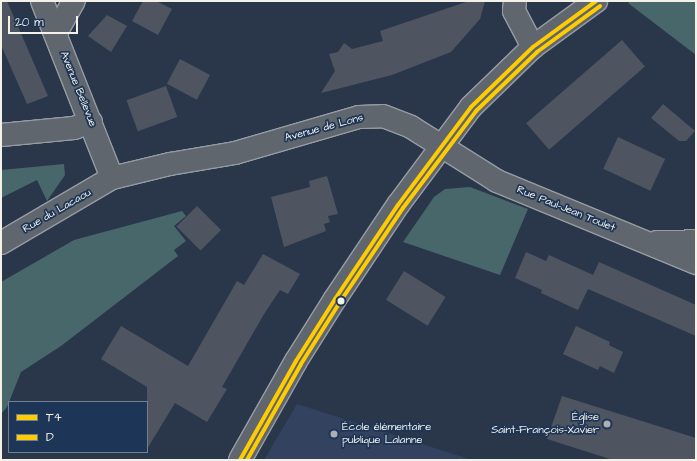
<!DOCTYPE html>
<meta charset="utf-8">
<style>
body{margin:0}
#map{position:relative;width:697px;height:461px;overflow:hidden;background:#2a374a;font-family:"Architects Daughter",sans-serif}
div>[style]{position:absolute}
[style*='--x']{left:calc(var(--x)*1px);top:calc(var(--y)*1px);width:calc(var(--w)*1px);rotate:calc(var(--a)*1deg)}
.built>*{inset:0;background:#33425e}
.green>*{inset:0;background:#47676b}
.building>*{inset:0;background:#4f5461;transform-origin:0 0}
.roads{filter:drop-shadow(1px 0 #979ca3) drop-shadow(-1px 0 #979ca3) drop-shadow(0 1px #979ca3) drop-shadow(0 -1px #979ca3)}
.minor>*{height:22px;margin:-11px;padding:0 11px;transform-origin:11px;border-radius:11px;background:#60666e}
.bus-1>*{height:4px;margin:-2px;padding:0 2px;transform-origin:2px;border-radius:2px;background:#fc0}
.bus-2>*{height:4px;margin:-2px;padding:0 2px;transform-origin:2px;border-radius:2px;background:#fc0}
.dots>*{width:11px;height:11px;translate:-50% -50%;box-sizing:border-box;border:2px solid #1d3557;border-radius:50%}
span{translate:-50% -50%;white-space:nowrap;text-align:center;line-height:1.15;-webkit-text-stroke:3.5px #1d3557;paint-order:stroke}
.street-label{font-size:11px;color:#f4f1e8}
.poi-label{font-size:11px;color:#f4f1e8}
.right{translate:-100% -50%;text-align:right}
.left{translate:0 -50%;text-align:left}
.frame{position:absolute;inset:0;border:2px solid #f4f1e8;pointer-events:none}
.legend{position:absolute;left:8px;top:401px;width:140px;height:52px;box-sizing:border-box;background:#1d3557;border:1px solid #738091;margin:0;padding:5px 7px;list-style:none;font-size:12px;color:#f4f1e8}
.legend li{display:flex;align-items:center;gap:8px;height:20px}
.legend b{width:20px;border:1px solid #738091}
.scale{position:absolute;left:8px;top:16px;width:70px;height:18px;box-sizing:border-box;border:2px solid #f4f1e8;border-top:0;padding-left:5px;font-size:12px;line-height:14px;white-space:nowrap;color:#f4f1e8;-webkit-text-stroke:3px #1d3557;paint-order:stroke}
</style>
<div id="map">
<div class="built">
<i style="clip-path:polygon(297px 404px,472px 460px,264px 460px)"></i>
</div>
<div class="green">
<i style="clip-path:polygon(631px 1px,696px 1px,696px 55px,628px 3px)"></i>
<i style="clip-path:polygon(64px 164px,65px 175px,47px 201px,37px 180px,1px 198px,1px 170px)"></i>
<i style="clip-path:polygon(470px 187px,528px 209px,500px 275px,403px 242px,434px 197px,445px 189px)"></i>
<i style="clip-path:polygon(182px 211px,186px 216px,174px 226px,186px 241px,174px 250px,178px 256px,61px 346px,21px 372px,7px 407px,1px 414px,1px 282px,74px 240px)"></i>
</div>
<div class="building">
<i style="clip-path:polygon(1px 1px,7px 1px,48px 96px,27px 104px,1px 45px)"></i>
<i style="clip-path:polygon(143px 1px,156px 1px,172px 9px,158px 35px,132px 21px)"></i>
<i style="clip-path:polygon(469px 1px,485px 1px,480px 19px,451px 52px,392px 75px,321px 93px,335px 71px,329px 54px,338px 52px,344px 43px,352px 49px,383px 41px,380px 31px)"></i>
<i style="clip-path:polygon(107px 15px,127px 26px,111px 52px,88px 36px)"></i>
<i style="left:622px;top:40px;width:35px;height:127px;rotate:49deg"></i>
<i style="left:180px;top:59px;width:34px;height:28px;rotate:28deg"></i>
<i style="left:166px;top:86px;width:33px;height:42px;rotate:70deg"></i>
<i style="clip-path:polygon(663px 104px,695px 131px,686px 141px,679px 141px,651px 118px)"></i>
<i style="left:618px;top:137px;width:52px;height:35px;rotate:25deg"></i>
<i style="clip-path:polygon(327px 176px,338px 214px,328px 216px,330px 222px,324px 224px,326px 231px,284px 247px,271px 197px,310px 187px,309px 181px)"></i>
<i style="left:197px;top:206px;width:34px;height:29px;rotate:45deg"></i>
<i style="clip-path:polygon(526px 252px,546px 261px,549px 255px,593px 275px,599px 262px,696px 305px,696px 336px,588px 289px,578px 310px,541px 293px,542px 290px,515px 278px)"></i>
<i style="clip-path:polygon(263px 254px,300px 274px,288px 294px,280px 290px,264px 314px,222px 387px,227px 389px,207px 422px,175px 403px,147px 449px,147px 387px,101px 359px,121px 326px,188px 366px,237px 281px,244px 285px)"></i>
<i style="left:404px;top:271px;width:49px;height:34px;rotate:32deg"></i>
<i style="clip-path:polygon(576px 326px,610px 342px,609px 345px,623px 352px,614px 373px,600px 366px,598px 370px,563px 354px)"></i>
<i style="clip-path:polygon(562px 396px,696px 438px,696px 460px,613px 460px,547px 439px)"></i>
</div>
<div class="roads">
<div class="minor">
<i style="--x:42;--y:1;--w:190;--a:68.4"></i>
<i style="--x:515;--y:1;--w:10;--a:96"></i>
<i style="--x:514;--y:11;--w:41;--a:62.2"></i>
<i style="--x:56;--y:33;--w:37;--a:-61"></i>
<i style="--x:1;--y:135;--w:73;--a:-5.5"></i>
<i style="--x:74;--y:128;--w:18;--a:-19"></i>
<i style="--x:657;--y:242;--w:39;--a:-1"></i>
<i style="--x:1;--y:243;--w:129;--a:-30.4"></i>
<i style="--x:112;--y:178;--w:60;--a:-13.6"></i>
<i style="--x:170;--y:164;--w:66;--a:-9.6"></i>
<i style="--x:235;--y:153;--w:129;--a:-16.2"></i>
<i style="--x:359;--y:117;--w:24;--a:-2"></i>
<i style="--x:383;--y:116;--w:30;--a:21"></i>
<i style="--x:411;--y:127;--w:102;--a:32.1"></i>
<i style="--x:497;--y:181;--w:215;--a:22.4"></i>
<i style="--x:240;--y:460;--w:114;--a:-60.5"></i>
<i style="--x:296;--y:361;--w:73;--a:-57.8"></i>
<i style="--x:335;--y:299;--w:113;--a:-56.2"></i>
<i style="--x:398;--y:205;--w:122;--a:-53.3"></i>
<i style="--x:471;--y:107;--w:86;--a:-44.1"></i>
<i style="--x:533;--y:47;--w:78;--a:-36.1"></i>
</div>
</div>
<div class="bus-1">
<i style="--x:240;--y:460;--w:114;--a:-60.5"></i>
<i style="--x:296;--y:361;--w:73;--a:-57.8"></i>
<i style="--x:335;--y:299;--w:113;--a:-56.2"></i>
<i style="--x:398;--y:205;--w:122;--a:-53.3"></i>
<i style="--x:471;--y:107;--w:86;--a:-44.1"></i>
<i style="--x:533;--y:47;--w:78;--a:-36.1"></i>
</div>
<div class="bus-2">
<i style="--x:247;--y:460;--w:110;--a:-60.6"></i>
<i style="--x:301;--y:364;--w:73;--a:-57.8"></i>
<i style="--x:340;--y:302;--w:113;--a:-56.2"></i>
<i style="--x:403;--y:208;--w:121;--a:-53"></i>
<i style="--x:476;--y:111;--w:85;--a:-44"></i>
<i style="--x:537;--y:52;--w:78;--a:-36.1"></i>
</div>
<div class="dots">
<i style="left:341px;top:301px;background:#f4f1e8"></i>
<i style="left:607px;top:424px;background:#adb0b1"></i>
<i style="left:334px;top:434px;background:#adb0b1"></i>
</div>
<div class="street-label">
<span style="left:78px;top:89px;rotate:68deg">Avenue Bellevue</span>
<span style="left:324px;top:128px;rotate:-15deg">Avenue de Lons</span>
<span style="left:566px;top:209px;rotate:22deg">Rue Paul-Jean Toulet</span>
<span style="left:57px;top:211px;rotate:-30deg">Rue du Lacaou</span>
</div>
<div class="poi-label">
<span class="right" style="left:599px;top:424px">Église<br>Saint-François-Xavier</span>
<span class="left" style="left:342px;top:434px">École élémentaire<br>publique Lalanne</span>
</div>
<div class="frame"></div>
<ul class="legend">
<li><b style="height:5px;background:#fc0"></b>T4</li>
<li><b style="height:5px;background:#fc0"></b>D</li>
</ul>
<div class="scale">20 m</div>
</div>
